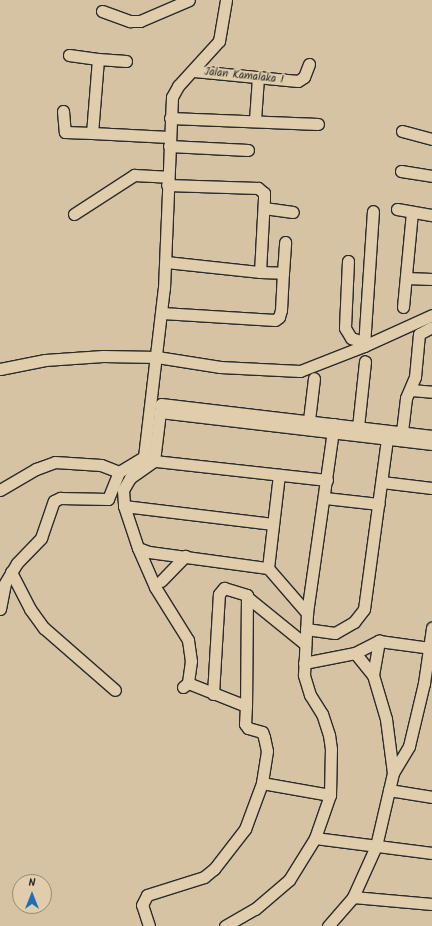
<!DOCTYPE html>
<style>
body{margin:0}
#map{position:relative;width:432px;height:926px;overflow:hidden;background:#d5c3a3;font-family:Kalam,sans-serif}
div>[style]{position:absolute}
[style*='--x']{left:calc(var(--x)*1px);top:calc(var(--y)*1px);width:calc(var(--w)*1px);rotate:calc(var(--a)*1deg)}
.roads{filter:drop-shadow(1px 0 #2b2b2b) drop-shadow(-1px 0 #2b2b2b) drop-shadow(0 1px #2b2b2b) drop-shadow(0 -1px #2b2b2b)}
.minor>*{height:11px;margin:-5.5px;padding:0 5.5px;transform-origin:5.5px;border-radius:5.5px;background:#e0cdab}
span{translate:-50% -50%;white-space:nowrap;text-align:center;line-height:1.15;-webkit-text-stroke:3.5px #e0cdab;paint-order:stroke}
.street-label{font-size:11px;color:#2b2b2b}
.north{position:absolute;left:12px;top:874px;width:40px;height:40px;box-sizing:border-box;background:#e0cdab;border:1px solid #988c78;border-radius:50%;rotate:0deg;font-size:11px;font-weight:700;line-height:16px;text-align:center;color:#2b2b2b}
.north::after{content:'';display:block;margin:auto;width:14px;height:18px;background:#1f6fb2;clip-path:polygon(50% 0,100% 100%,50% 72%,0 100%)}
</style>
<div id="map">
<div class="roads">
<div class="minor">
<i style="--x:102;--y:11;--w:30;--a:20"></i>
<i style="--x:130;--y:21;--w:10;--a:0"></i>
<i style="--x:140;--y:21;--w:53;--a:-23.2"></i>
<i style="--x:69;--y:55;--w:29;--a:8"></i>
<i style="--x:126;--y:61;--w:28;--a:-176"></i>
<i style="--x:98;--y:59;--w:74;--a:94.6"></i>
<i style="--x:92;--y:133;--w:77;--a:3"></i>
<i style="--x:194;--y:71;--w:104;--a:5.5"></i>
<i style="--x:298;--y:81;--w:7;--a:-34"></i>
<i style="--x:304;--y:77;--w:14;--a:-69"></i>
<i style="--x:63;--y:111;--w:21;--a:85"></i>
<i style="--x:65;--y:132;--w:27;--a:2"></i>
<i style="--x:170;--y:118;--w:148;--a:2.3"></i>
<i style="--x:255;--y:120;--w:43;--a:-86"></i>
<i style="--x:402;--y:131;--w:31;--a:15"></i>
<i style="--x:169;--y:146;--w:79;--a:2.9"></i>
<i style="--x:401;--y:171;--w:31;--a:9"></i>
<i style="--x:264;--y:208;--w:29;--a:8"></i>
<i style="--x:397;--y:209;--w:36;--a:10"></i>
<i style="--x:74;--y:214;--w:72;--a:-33"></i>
<i style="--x:134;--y:175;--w:33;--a:3"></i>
<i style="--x:348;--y:261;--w:67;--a:92.6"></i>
<i style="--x:345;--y:328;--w:12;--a:59"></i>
<i style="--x:351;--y:338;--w:13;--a:18"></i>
<i style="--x:166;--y:262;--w:95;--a:6.1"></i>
<i style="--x:260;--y:272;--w:74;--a:-86.9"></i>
<i style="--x:264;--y:198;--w:5;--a:-90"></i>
<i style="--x:264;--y:193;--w:8;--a:-140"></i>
<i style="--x:258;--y:188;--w:91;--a:-178.1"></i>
<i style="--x:260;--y:272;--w:23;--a:2"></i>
<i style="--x:283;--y:273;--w:31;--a:-86"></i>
<i style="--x:406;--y:278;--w:26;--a:2"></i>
<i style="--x:403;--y:307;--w:95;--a:-84.6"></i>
<i style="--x:162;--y:313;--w:113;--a:3.5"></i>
<i style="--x:275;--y:320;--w:5;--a:-37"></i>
<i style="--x:279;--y:317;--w:7;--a:-74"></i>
<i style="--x:281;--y:310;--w:37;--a:-87"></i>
<i style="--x:364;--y:346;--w:135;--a:-86.2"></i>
<i style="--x:0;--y:369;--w:46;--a:-11.3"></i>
<i style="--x:45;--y:360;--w:58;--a:-3.9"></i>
<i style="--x:103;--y:356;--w:54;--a:1.1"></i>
<i style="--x:157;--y:357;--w:64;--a:9"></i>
<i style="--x:220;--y:367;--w:80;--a:2.9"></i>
<i style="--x:300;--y:371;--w:69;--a:-21.3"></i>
<i style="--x:364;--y:346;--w:75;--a:-24.5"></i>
<i style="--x:411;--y:390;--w:21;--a:5"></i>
<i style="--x:160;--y:412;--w:274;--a:6.7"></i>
<i style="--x:309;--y:420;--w:42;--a:-83.2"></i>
<i style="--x:358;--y:427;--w:66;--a:-83.9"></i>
<i style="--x:401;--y:440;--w:42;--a:-83.2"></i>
<i style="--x:406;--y:398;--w:23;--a:-67"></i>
<i style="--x:415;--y:377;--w:43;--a:-84.7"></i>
<i style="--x:419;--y:334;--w:15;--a:-28"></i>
<i style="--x:154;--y:461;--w:29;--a:145"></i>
<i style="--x:130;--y:478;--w:14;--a:120"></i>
<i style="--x:123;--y:490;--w:16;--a:86"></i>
<i style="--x:124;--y:506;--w:44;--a:71.6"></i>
<i style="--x:138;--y:548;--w:12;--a:20"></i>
<i style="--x:149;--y:552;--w:120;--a:7.7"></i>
<i style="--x:268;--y:568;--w:94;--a:-83.3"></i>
<i style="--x:327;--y:480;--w:174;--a:-173.7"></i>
<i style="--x:154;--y:461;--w:57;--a:-83"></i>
<i style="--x:161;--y:404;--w:273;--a:6.7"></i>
<i style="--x:382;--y:482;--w:50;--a:6.8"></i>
<i style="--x:0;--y:490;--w:42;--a:-30.3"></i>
<i style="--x:36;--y:469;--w:20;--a:-20"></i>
<i style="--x:55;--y:462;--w:46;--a:3.7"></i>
<i style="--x:101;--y:465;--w:19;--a:21"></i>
<i style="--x:119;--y:472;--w:29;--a:-31"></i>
<i style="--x:144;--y:457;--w:170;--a:-83.3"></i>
<i style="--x:164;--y:288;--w:191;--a:-87.6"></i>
<i style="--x:172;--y:97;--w:13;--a:-61"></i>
<i style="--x:178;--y:86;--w:61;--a:-47.7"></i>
<i style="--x:219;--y:41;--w:42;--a:-80.3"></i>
<i style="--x:325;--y:498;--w:54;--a:6.3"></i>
<i style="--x:124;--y:506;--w:150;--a:6.9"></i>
<i style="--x:138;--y:548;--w:43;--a:66.4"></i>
<i style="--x:155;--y:587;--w:62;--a:58.1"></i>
<i style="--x:188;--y:640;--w:21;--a:82"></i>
<i style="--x:191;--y:661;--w:22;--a:98"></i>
<i style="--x:268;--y:568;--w:60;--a:49.1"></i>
<i style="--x:11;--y:572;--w:42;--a:62.8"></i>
<i style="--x:30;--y:609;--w:24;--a:54"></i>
<i style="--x:44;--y:628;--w:94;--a:41.1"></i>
<i style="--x:161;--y:581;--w:35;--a:-46"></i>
<i style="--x:247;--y:597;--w:75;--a:39"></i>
<i style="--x:0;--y:609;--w:26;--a:-79"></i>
<i style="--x:5;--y:583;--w:23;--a:-59"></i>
<i style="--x:17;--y:563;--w:35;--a:-46"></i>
<i style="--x:41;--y:538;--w:39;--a:-71"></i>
<i style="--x:54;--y:501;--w:7;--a:-27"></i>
<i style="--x:60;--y:498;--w:48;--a:1.2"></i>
<i style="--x:108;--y:499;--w:29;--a:-68"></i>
<i style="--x:306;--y:629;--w:29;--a:8"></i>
<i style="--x:335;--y:633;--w:22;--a:-30"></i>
<i style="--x:354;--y:622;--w:16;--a:-52"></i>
<i style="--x:364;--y:609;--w:172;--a:-82.3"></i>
<i style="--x:355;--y:653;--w:28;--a:51"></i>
<i style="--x:373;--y:675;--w:46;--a:73.5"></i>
<i style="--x:386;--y:719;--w:54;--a:82.6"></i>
<i style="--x:304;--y:663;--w:52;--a:-11.1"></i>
<i style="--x:355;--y:653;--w:27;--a:-27"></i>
<i style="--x:379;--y:641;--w:51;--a:7.8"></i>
<i style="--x:373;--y:675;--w:35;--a:-80"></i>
<i style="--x:183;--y:687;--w:6;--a:-39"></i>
<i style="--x:188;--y:683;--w:62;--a:21.6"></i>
<i style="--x:246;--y:706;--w:18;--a:93"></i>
<i style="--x:245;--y:724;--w:5;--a:53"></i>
<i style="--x:248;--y:728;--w:15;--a:16"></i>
<i style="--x:262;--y:732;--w:5;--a:68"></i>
<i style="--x:264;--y:737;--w:14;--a:78"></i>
<i style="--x:267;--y:751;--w:32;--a:99"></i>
<i style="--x:262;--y:783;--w:69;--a:10"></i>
<i style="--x:213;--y:694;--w:100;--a:-86.6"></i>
<i style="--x:219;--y:594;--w:8;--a:-50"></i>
<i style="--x:224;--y:588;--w:24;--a:17"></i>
<i style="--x:247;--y:595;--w:111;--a:90.5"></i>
<i style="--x:389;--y:790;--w:44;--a:9.2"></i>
<i style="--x:315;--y:838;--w:118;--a:7.3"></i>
<i style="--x:353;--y:897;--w:79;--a:5.1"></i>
<i style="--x:149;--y:926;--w:22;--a:-108"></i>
<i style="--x:142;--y:905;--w:11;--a:-63"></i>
<i style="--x:147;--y:895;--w:60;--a:-17.5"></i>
<i style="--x:204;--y:877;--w:13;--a:-39"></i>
<i style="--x:214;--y:869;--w:51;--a:-52.2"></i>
<i style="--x:245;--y:829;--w:49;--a:-69.7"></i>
<i style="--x:225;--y:926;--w:34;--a:-30"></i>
<i style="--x:255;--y:909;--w:45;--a:-40.5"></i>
<i style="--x:289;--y:880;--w:49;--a:-58.2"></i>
<i style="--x:315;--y:838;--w:46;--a:-70.8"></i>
<i style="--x:330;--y:795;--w:46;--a:-88.8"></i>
<i style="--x:331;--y:749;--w:14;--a:-98"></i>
<i style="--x:329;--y:735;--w:22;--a:-108"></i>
<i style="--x:322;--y:714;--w:22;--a:-122"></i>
<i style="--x:310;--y:695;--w:21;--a:-107"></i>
<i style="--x:304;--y:675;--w:62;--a:-87.2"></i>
<i style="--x:307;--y:613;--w:191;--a:-81.9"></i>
<i style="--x:328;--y:926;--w:38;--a:-49"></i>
<i style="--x:353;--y:897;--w:56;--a:-65.7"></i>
<i style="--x:376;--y:846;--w:75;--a:-76.9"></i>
<i style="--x:393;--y:773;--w:31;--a:-59"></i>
<i style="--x:409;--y:746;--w:65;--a:-76.6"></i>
<i style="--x:424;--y:683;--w:56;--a:-81.7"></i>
</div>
</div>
<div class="street-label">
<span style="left:244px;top:76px;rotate:6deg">Jalan Kamalaka I</span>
</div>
<div class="north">N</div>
</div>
